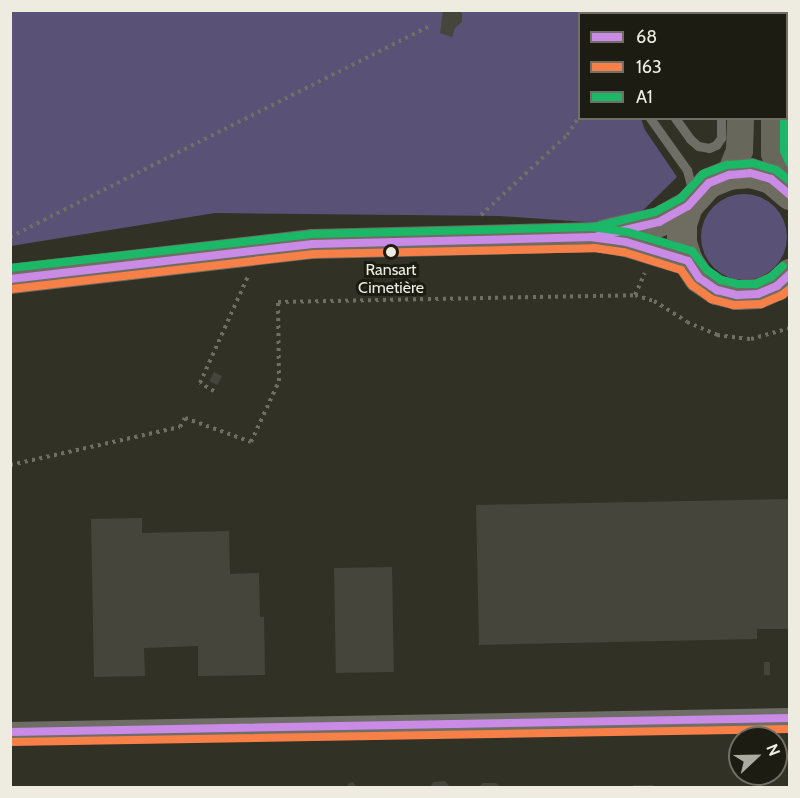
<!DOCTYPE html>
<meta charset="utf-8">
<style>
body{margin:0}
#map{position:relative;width:800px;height:798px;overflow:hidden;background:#323125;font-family:Cabin,sans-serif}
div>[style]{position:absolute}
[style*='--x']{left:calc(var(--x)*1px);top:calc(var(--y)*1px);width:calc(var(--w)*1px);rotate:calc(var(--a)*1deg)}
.green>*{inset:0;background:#595176}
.round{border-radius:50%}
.building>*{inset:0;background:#46453b;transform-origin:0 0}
.path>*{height:4px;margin-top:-2px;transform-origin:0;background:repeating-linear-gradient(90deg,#706f66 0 3px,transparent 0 7.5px)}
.lane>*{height:9px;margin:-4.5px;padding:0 4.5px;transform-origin:4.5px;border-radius:4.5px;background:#6f6e66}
.street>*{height:20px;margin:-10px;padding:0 10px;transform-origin:10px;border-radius:10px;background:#6f6e66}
.secondary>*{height:27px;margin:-13.5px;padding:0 13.5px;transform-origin:13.5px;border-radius:13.5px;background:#68675c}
.primary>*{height:30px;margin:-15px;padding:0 15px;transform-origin:15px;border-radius:15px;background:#6f6d61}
.bus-1>*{height:8px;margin:-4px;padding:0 4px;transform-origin:4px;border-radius:4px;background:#ca8be6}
.bus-2>*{height:8px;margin:-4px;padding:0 4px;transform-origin:4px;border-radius:4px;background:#f78048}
.bus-3>*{height:8px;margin:-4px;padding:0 4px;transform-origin:4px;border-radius:4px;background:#1ab867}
.dots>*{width:16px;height:16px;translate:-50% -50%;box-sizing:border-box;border:3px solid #1d1c13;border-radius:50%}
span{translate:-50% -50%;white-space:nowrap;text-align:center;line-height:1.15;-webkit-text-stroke:6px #1d1c13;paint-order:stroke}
.bus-label{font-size:16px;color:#eeece0}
.frame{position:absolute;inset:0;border:12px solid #eeece0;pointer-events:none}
.legend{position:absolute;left:578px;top:12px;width:210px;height:108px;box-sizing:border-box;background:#1d1c13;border:2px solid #716f65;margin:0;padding:8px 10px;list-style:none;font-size:18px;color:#eeece0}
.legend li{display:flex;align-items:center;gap:12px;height:30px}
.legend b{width:30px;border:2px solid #716f65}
.north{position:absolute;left:728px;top:726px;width:60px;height:60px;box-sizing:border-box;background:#1d1c13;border:2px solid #716f65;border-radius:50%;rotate:68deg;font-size:16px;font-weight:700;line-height:24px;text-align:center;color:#eeece0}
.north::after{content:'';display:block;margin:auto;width:21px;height:27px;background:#acab9f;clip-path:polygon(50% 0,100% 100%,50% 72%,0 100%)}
</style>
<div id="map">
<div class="green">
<i style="clip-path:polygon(11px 11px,611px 11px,611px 13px,580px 14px,580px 118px,641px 119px,645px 130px,677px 177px,628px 225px,500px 216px,215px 213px,11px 246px)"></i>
<i class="round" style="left:701px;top:194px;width:86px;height:86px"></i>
</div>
<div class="building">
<i style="clip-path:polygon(443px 10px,459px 10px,462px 14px,462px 22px,455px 28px,452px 37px,440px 33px)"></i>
<i style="left:214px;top:372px;width:9px;height:10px;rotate:27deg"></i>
<i style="clip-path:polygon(790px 499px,790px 629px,757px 629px,757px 639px,479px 645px,476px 505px)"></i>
<i style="clip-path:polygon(142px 518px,142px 533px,229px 531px,230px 574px,259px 573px,260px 617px,264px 617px,265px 675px,198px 676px,198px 646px,144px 648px,145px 676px,94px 677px,91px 519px)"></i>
<i style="left:392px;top:567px;width:105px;height:58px;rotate:89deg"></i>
<i style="left:764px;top:662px;width:6px;height:13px"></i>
<i style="clip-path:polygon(445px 781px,451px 788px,430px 788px,433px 782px)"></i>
<i style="clip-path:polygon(353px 782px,357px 788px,345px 788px,349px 783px)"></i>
<i style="clip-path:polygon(483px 783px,496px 783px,502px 788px,477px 788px)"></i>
<i style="left:633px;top:785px;width:21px;height:3px"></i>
</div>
<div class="path">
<i style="--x:481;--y:215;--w:117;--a:-42.9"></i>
<i style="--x:567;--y:135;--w:23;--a:-56"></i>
<i style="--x:10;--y:237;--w:472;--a:-26.7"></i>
<i style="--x:635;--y:295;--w:20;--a:18"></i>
<i style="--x:654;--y:301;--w:39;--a:32"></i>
<i style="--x:687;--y:322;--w:33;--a:23"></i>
<i style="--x:717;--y:335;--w:34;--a:7"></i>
<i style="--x:751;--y:339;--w:41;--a:-15.8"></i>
<i style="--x:214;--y:391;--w:16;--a:-150"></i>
<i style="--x:200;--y:383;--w:117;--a:-65.8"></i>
<i style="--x:10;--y:465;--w:174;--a:-12.6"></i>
<i style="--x:180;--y:427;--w:10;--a:-61"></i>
<i style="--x:185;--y:418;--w:70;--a:20"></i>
<i style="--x:251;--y:442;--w:67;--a:-65.3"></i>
<i style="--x:279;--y:381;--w:79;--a:-90.7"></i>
<i style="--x:278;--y:302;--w:357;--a:-1.1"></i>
<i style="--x:635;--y:295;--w:24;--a:-66"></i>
</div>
<div class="lane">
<i style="--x:617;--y:14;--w:4;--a:-76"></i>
<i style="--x:637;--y:14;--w:6;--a:-45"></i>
<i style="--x:714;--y:14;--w:4;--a:-90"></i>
<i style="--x:650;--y:118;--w:64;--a:54.6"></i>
<i style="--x:687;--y:170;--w:23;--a:75"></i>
<i style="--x:675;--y:118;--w:26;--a:54"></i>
<i style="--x:690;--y:139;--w:11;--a:41"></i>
<i style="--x:698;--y:146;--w:11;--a:10"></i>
<i style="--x:709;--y:148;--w:8;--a:-23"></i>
<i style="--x:716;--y:145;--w:9;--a:-54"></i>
<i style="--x:721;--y:138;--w:20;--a:-90"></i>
</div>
<div class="street">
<i style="--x:10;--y:732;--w:780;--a:-1.03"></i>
</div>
<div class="secondary">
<i style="--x:773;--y:10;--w:4;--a:90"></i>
<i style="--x:743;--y:14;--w:4;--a:-90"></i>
<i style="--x:774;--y:118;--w:35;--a:90"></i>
<i style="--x:774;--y:153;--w:41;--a:71.6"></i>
<i style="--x:729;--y:175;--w:27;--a:-68"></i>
<i style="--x:739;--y:150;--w:32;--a:-88"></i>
</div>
<div class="primary">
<i style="--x:790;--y:195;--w:25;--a:-140"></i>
<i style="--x:771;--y:179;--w:22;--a:-164"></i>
<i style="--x:750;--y:173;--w:21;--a:175"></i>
<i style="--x:729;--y:175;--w:22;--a:158"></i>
<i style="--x:709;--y:183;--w:31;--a:132"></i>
<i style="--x:688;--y:206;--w:19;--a:108"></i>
<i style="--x:682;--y:224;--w:19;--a:90"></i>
<i style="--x:682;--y:243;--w:19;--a:72"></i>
<i style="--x:688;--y:261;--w:20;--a:57"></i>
<i style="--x:699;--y:278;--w:22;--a:34"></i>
<i style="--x:717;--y:290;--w:21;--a:14"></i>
<i style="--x:737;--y:295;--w:21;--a:-3"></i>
<i style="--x:758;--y:294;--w:21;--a:-23"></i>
<i style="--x:777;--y:286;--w:18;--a:-43"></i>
<i style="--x:606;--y:234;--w:54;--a:-12.8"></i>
<i style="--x:659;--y:222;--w:33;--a:-29"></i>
<i style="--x:10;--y:279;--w:305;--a:-6.6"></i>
<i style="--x:313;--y:244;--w:282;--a:-1.4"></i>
<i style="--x:595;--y:237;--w:31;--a:9"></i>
<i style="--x:626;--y:242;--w:65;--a:17"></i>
</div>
<div class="bus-1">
<i style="--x:591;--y:237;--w:35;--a:8"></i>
<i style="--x:626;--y:242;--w:65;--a:17"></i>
<i style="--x:688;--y:261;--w:20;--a:57"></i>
<i style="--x:699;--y:278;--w:22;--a:34"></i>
<i style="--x:717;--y:290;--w:21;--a:14"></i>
<i style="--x:737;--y:295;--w:21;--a:-3"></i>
<i style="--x:758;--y:294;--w:21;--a:-23"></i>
<i style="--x:777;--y:286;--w:18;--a:-43"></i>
<i style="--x:10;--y:279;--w:305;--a:-6.6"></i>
<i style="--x:313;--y:244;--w:282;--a:-1.4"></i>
<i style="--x:595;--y:237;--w:66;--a:-13.2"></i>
<i style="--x:659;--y:222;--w:33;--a:-29"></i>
<i style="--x:688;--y:206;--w:31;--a:-48"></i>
<i style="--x:709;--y:183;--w:22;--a:-22"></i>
<i style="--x:729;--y:175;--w:21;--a:-5"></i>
<i style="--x:750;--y:173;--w:22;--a:16"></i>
<i style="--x:771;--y:179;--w:25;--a:40"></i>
<i style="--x:10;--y:732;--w:780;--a:-1.03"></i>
</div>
<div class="bus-2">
<i style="--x:11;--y:289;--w:305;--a:-6.6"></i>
<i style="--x:314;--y:254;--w:280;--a:-1.2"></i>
<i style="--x:594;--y:248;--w:30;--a:8"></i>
<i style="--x:624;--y:252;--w:60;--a:17.5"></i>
<i style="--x:681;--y:270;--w:19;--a:54"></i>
<i style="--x:692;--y:285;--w:24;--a:36"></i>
<i style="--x:711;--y:299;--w:24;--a:15"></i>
<i style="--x:734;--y:305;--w:27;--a:-2"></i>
<i style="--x:761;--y:304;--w:23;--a:-23"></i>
<i style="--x:782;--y:295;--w:10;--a:-37"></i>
<i style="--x:10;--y:742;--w:780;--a:-0.95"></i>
</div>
<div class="bus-3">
<i style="--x:784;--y:118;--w:33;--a:90"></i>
<i style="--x:784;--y:151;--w:14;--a:65"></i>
<i style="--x:592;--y:227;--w:36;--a:8"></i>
<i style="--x:628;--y:232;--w:67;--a:16.5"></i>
<i style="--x:692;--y:251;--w:24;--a:52"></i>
<i style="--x:707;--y:270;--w:17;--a:36"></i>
<i style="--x:721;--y:280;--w:17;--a:13"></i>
<i style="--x:738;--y:284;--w:18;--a:0"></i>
<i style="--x:756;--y:284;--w:17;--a:-25"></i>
<i style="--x:771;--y:277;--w:16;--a:-43"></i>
<i style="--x:10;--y:268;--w:304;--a:-6.4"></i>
<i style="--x:312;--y:234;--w:282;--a:-1.4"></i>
<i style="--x:594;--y:227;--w:63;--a:-13.8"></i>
<i style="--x:655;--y:212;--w:30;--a:-28"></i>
<i style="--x:681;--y:198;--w:33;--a:-47"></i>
<i style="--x:703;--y:174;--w:26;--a:-21"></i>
<i style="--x:727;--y:165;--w:26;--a:-4"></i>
<i style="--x:753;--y:163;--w:24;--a:17"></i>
<i style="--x:776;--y:170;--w:18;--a:38"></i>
</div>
<div class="dots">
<i style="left:391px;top:252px;background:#eeece0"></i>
</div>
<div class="bus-label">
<span style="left:391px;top:279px">Ransart<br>Cimetière</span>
</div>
<div class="frame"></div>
<ul class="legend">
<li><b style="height:8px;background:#ca8be6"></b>68</li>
<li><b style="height:8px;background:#f78048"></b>163</li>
<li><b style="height:8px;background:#1ab867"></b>A1</li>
</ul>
<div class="north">N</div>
</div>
